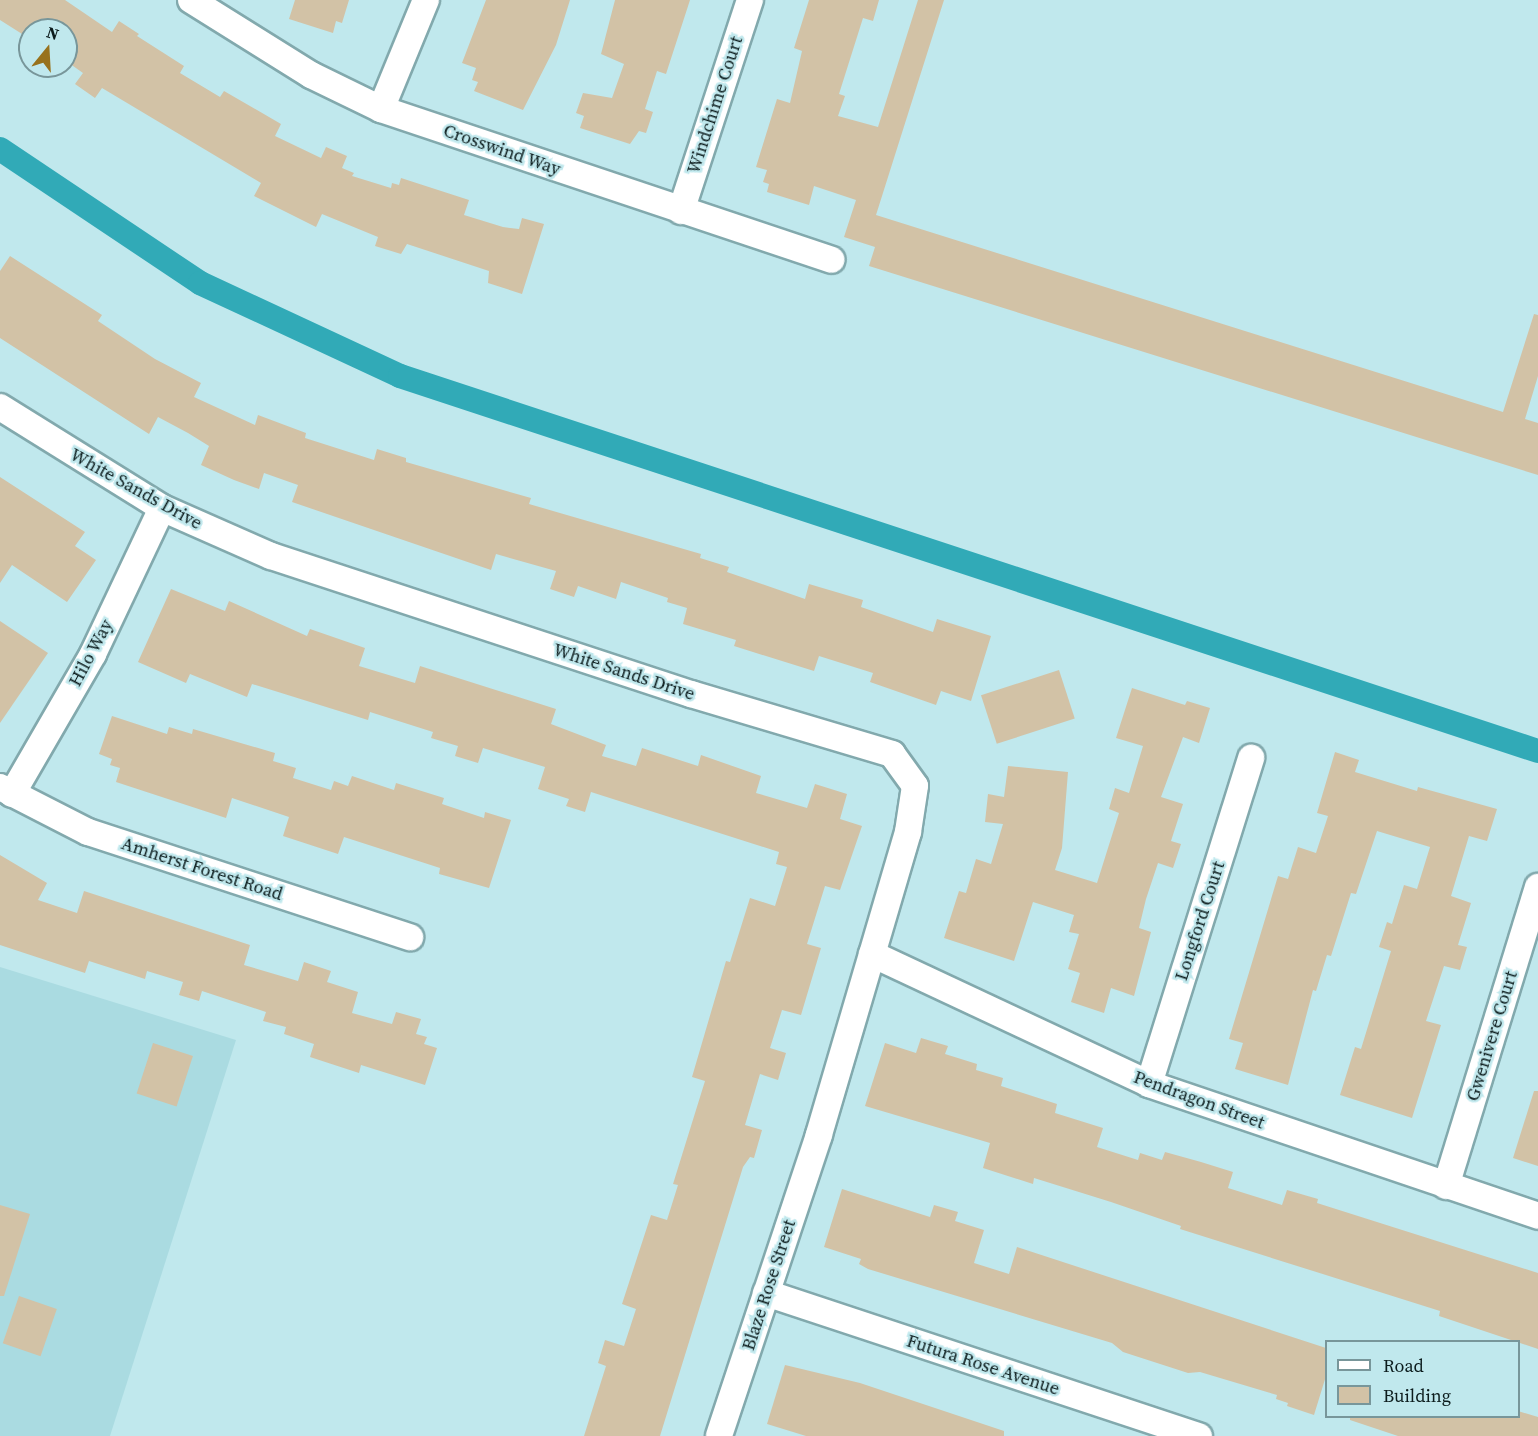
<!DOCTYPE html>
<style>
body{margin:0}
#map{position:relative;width:1538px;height:1436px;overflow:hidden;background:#c0e8ed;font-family:"Source Serif 4",serif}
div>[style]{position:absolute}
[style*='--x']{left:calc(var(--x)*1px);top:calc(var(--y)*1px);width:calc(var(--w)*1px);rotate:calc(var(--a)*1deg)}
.built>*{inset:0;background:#aadbe1}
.canal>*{height:24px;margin:-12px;padding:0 12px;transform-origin:12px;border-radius:12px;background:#31aab7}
.building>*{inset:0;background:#d2c2a6;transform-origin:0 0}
.roads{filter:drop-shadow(2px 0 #82a9ad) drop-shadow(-2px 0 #82a9ad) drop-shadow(0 2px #82a9ad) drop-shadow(0 -2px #82a9ad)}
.street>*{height:26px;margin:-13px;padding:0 13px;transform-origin:13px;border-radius:13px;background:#fff}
span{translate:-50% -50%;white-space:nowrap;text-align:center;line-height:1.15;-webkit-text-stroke:5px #c0e8ed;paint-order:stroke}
.street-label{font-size:18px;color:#0c1c1d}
.legend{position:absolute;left:1325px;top:1340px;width:195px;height:78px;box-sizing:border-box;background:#c0e8ed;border:2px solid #78969a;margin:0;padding:8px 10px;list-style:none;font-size:18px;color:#0c1c1d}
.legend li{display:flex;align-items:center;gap:12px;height:30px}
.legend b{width:30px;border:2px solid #78969a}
.north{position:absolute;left:18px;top:18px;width:60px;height:60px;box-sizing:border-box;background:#c0e8ed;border:2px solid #78969a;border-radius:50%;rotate:18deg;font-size:16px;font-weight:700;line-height:24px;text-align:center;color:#0c1c1d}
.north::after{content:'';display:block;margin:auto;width:21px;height:27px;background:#98721d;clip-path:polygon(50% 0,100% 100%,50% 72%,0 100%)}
</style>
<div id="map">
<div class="built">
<i style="clip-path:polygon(0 967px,236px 1040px,110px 1436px,0 1436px)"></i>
</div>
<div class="canal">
<i style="--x:0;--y:149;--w:241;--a:33.8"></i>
<i style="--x:200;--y:283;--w:221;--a:24.9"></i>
<i style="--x:400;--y:376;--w:1198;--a:18.24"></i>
</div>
<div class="building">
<i style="clip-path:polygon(0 0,65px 0,112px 32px,119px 21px,139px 34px,137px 36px,184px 66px,180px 73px,220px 97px,224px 91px,281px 124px,275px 136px,321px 158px,326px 147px,347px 156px,342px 168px,354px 173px,352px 176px,391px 188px,392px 183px,399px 185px,401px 178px,469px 200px,464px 215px,503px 227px,519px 229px,522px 218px,544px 224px,522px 294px,488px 283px,489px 271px,407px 244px,401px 254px,375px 246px,378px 237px,322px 214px,316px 227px,254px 196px,261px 183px,102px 88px,95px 98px,75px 84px,83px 73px,66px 61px,66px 30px,30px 30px,30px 39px,0 20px)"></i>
<i style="clip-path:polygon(295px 0,349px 0,342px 23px,336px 21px,333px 33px,289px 19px)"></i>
<i style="clip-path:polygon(486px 0,570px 0,556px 45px,523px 110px,474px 91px,478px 82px,472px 80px,476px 68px,462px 63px)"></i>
<i style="clip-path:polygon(615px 0,690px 0,666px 74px,657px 71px,645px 109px,653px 112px,646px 133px,639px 131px,630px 144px,580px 128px,584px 116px,576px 113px,583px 93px,612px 98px,624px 64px,601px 54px)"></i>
<i style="clip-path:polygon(809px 0,879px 0,873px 21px,863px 18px,839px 94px,845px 96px,838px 116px,878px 127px,918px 0,944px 0,876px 215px,1503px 412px,1534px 314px,1538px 315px,1538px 376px,1525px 419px,1538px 423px,1538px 475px,869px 266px,875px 247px,844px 237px,856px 200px,814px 186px,809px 205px,767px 192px,769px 184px,763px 182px,767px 170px,756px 167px,777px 99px,790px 103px,802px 51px,794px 48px)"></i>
<i style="clip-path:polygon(10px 256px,102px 315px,98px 321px,155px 359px,201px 383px,194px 397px,255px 425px,258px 415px,306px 433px,305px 438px,374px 460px,377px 449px,406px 458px,406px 462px,531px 498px,529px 504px,701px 554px,700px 558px,729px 567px,727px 572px,805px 599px,809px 584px,863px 600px,861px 607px,933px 632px,937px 619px,991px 636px,971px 701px,941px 691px,936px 705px,870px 682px,873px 673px,819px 656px,814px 671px,734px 646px,736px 640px,683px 624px,687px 608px,667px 602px,668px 598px,621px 582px,616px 599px,578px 586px,574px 597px,550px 589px,556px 571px,496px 554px,491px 570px,292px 502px,298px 485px,264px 473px,259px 489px,234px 480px,201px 465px,209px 446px,188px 433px,158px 417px,149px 434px,0 338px,0 271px)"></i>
<i style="clip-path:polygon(0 477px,85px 532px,75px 546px,96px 560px,67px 602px,12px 565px,0 583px)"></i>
<i style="clip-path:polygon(171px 589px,225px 611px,229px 601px,307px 636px,310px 629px,365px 648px,359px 666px,415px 683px,420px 666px,556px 709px,551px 724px,606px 745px,602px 756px,636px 766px,642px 748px,698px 766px,701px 755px,761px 776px,756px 793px,807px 808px,815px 784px,847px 794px,840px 819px,862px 826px,840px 890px,825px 886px,807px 944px,821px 948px,801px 1015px,782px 1010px,770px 1048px,786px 1053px,778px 1080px,760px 1074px,745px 1125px,762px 1130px,754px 1158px,750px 1157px,743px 1167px,660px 1436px,584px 1436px,606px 1366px,598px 1363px,605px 1340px,624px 1346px,636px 1309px,622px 1304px,651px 1215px,667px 1220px,678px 1185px,673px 1184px,705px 1081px,692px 1077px,726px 961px,730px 962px,750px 898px,775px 906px,787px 867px,776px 864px,779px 852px,591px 792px,585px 812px,566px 806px,569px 799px,538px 789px,545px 767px,483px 748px,478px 763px,455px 756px,458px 746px,431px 738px,433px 732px,370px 712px,368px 720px,252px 684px,247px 697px,190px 674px,186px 683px,138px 662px)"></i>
<i style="clip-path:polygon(0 621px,48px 653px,0 723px)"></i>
<i style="left:1059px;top:670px;width:51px;height:82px;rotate:72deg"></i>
<i style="clip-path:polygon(1132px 688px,1185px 705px,1187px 701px,1210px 708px,1199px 743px,1183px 737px,1161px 797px,1183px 804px,1171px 841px,1181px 844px,1173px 868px,1158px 863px,1146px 899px,1139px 928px,1151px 932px,1134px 996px,1111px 988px,1104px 1013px,1071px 1002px,1080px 973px,1068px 969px,1079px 934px,1069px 932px,1074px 915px,1033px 902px,1014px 961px,944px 938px,959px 891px,966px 893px,976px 859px,991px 864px,1003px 824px,985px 822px,988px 794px,1004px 797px,1008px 766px,1068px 772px,1062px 848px,1055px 870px,1097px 883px,1119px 813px,1109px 809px,1115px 788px,1129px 793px,1143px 746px,1116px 738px)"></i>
<i style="clip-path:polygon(112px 716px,167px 734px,169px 727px,192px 734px,193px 729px,275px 753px,273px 761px,296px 768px,293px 778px,331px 790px,334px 781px,348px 786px,352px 776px,394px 790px,396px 783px,444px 798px,442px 804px,484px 818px,485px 812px,511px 820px,489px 888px,439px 874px,440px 868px,344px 837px,338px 854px,283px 836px,289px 817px,232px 798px,226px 818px,116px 782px,120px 768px,110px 765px,112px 759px,99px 754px)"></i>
<i style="clip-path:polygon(1335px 752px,1359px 760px,1355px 772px,1417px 791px,1418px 787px,1497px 809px,1487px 841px,1469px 836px,1451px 896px,1471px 903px,1458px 945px,1467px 947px,1460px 970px,1444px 966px,1426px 1021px,1441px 1025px,1412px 1118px,1340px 1095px,1355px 1047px,1361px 1049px,1391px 951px,1379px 947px,1387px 922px,1392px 924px,1404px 885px,1417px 889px,1430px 847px,1377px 831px,1356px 894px,1351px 893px,1331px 956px,1327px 955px,1316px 991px,1313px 990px,1288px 1085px,1235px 1069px,1243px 1043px,1229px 1039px,1278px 876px,1288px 879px,1298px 847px,1316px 853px,1328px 816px,1317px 813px)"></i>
<i style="clip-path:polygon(0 855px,47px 883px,38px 900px,77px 913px,84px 891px,250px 945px,244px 965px,298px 981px,304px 962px,331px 971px,327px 982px,358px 992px,352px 1013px,392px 1024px,396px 1012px,421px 1019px,416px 1034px,427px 1037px,424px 1044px,437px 1048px,425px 1085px,361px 1065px,359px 1073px,310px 1057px,314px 1044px,284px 1034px,286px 1027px,263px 1021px,266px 1012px,202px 991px,199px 1001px,179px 995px,183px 982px,147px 971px,145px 979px,89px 961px,85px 973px,0 945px)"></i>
<i style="clip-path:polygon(921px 1038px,948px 1046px,945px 1054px,977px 1064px,976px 1070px,1003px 1078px,1001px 1086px,1057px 1104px,1055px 1113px,1103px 1128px,1097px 1147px,1138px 1160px,1140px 1153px,1162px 1160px,1165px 1152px,1201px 1162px,1233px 1172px,1228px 1188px,1282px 1205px,1287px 1190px,1318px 1199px,1317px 1203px,1538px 1273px,1538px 1349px,1439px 1316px,1440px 1311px,1180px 1229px,1181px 1226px,1111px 1202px,1034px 1178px,1033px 1184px,983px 1168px,990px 1143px,865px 1106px,885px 1043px,916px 1053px)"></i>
<i style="left:153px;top:1043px;width:42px;height:53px;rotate:18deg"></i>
<i style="clip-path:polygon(1534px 1091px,1538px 1091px,1538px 1166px,1513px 1158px)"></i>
<i style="clip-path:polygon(842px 1189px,930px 1217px,934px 1205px,958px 1212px,955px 1221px,984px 1230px,974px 1263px,1009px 1274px,1017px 1247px,1326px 1348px,1326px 1376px,1314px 1415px,1287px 1406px,1288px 1403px,1276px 1399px,1277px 1395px,1200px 1372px,1188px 1373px,1123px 1352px,1112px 1343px,868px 1269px,859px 1264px,861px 1259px,824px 1247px)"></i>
<i style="clip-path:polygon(0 1205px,30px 1214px,4px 1296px,0 1296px)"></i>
<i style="left:19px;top:1296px;width:40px;height:50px;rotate:19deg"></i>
<i style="clip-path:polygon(785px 1365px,860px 1383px,1004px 1431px,1004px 1436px,806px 1436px,767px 1424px)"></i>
<i style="clip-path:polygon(1518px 1411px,1538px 1417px,1538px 1436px,1398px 1436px,1350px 1420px,1350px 1416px,1518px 1416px)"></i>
</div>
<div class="roads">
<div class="street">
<i style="--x:191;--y:0;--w:142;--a:32"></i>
<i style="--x:311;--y:75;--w:78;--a:25.9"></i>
<i style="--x:381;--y:109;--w:475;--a:18.5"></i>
<i style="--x:381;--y:109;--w:118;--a:-67.6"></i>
<i style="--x:681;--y:211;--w:222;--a:-71.9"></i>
<i style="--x:0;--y:407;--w:191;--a:31.9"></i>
<i style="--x:162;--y:508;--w:119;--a:23.8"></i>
<i style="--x:271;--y:556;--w:442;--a:18.2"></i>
<i style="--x:691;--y:694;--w:210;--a:16.6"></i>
<i style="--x:892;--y:754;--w:39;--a:54"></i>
<i style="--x:915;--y:786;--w:47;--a:98.7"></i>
<i style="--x:908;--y:832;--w:316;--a:106.4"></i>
<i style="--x:819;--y:1135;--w:317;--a:108.4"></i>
<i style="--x:0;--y:787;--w:99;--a:27.1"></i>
<i style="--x:88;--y:832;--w:339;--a:18.1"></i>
<i style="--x:12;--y:794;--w:162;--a:-59.9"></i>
<i style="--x:93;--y:654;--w:161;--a:-64.7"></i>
<i style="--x:872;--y:954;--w:306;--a:25.1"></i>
<i style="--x:1149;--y:1084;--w:411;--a:18.7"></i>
<i style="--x:1149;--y:1084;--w:342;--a:-72.6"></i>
<i style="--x:1446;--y:1186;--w:313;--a:-72.9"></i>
<i style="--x:766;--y:1293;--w:456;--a:18.3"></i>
</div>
</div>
<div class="street-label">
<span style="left:715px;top:105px;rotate:-72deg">Windchime Court</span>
<span style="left:502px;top:150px;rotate:19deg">Crosswind Way</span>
<span style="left:136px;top:489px;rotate:29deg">White Sands Drive</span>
<span style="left:91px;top:653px;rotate:-62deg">Hilo Way</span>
<span style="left:624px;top:672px;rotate:18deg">White Sands Drive</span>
<span style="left:202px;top:869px;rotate:18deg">Amherst Forest Road</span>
<span style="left:1200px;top:921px;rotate:-72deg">Longford Court</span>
<span style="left:1492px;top:1036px;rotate:-73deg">Gwenivere Court</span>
<span style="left:1199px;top:1100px;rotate:20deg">Pendragon Street</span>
<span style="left:769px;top:1285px;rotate:-72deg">Blaze Rose Street</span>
<span style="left:983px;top:1365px;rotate:18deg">Futura Rose Avenue</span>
</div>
<ul class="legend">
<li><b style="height:8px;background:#fff"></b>Road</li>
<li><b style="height:16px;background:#d2c2a6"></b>Building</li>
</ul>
<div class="north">N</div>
</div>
